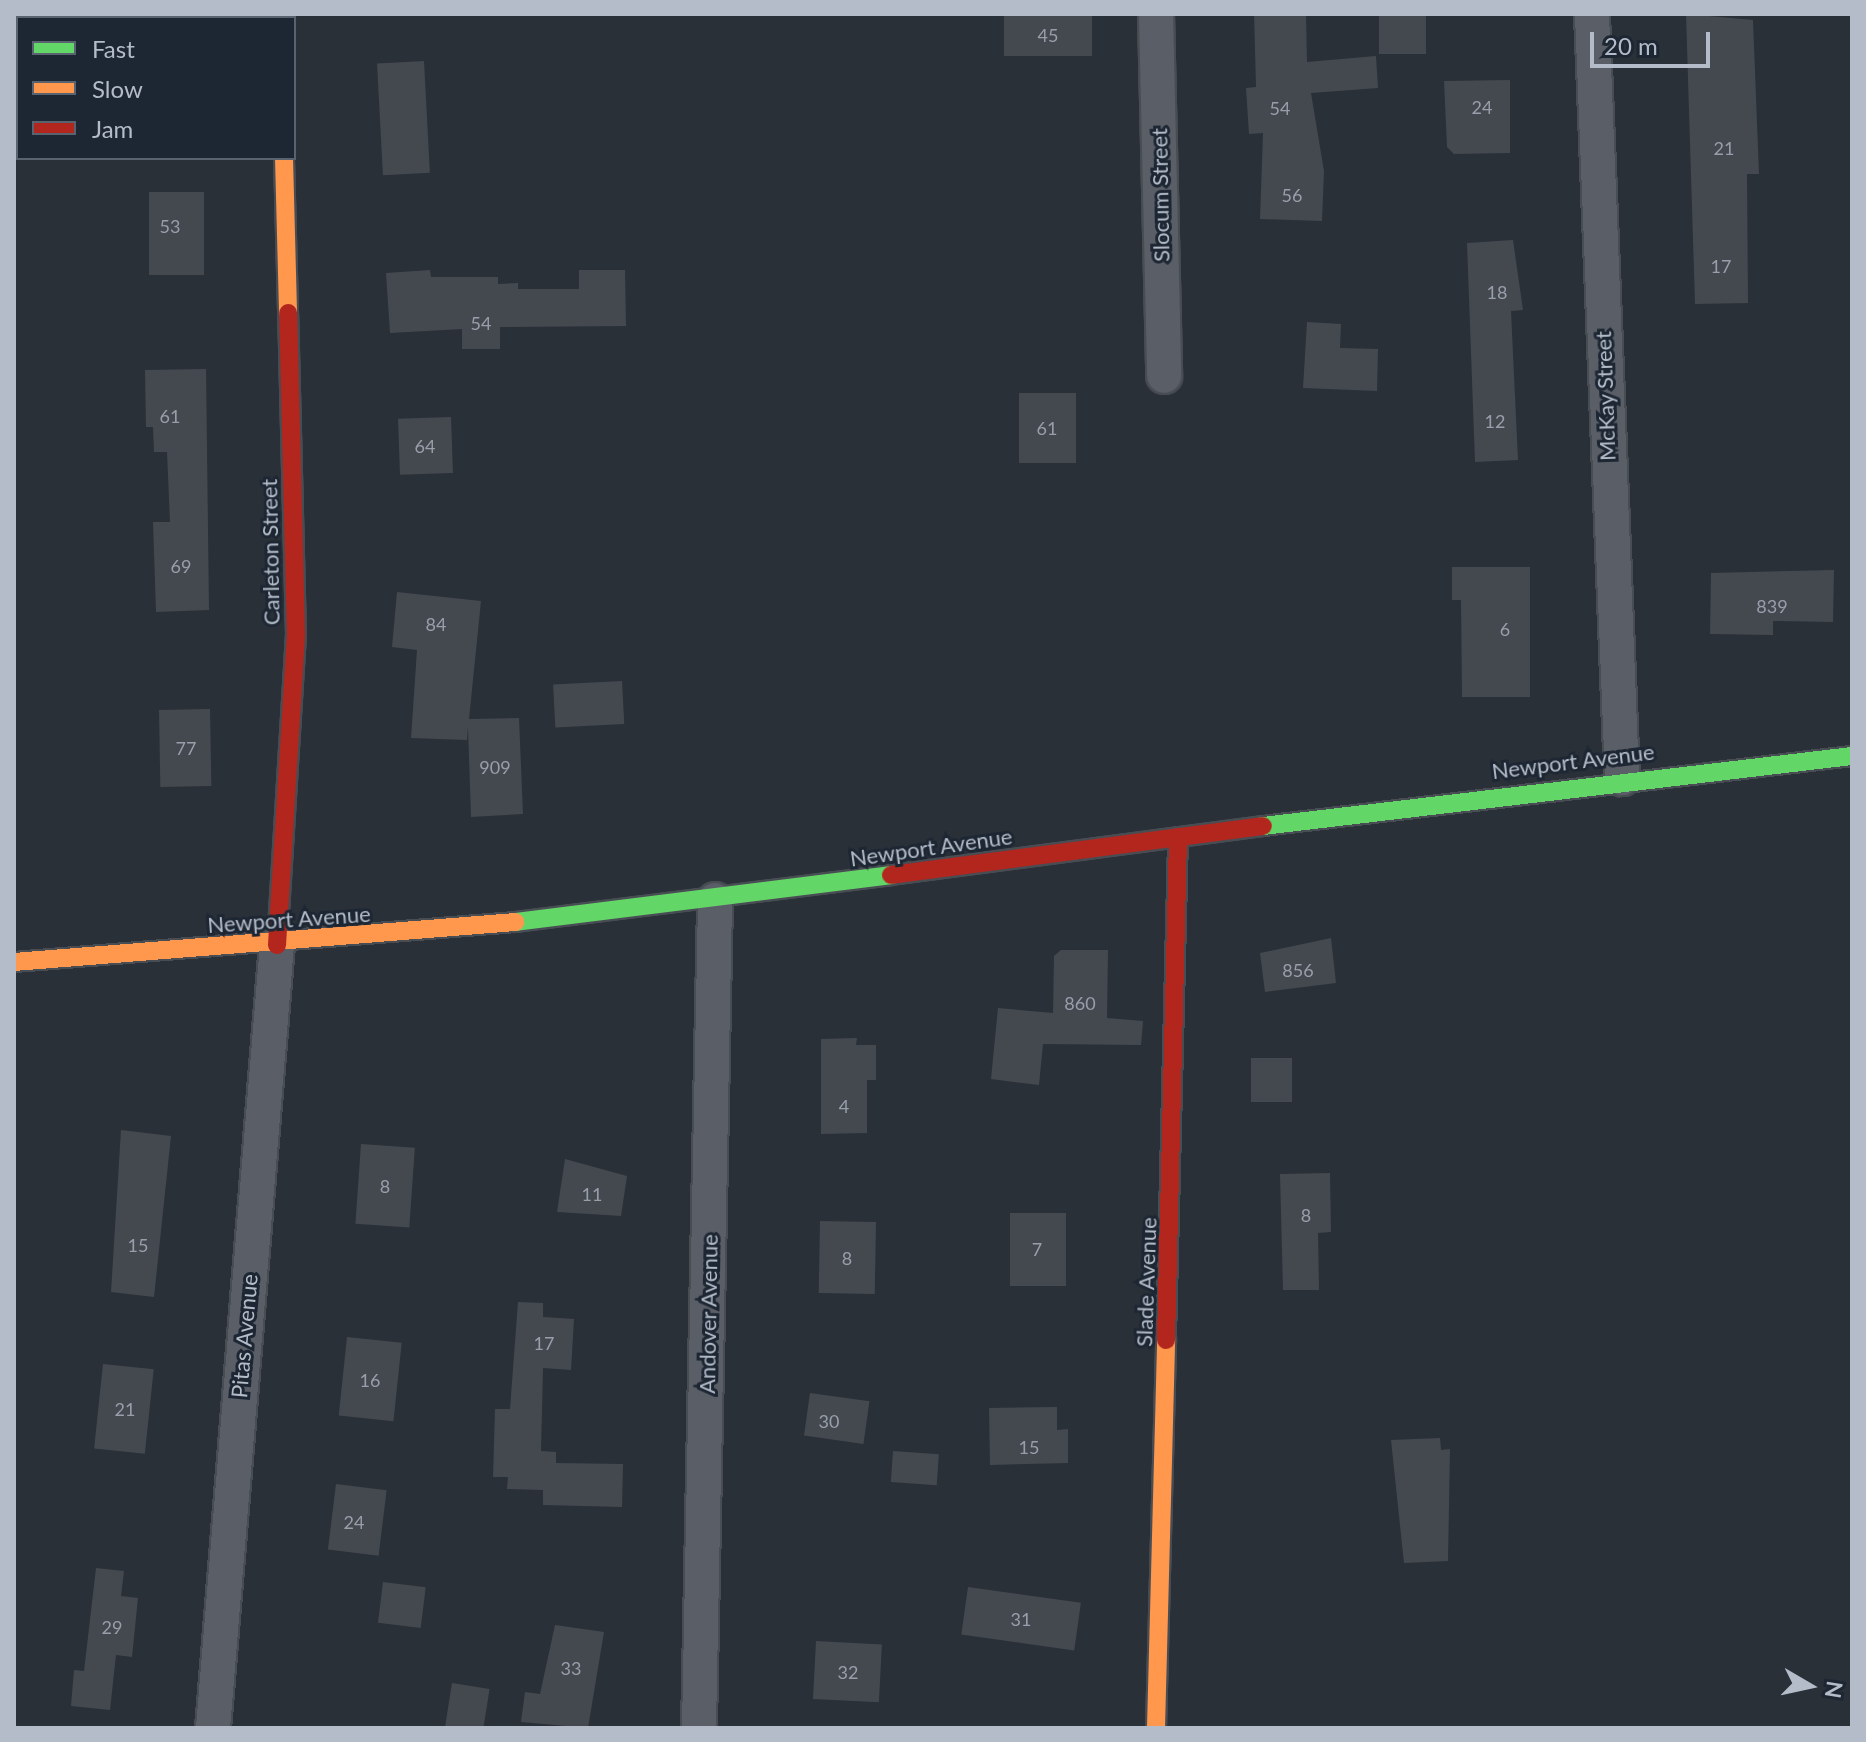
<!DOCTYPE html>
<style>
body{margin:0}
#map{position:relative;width:1866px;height:1742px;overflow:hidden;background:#2a3038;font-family:Lato,sans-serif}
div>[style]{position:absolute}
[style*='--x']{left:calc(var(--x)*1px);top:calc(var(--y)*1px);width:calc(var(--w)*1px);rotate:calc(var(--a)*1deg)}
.building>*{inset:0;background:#444950;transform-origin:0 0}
.roads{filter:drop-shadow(2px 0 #484c53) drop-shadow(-2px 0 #484c53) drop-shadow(0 2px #484c53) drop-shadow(0 -2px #484c53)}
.street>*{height:34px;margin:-17px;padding:0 17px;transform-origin:17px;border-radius:17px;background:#5a5e66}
.fast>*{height:18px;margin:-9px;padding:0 9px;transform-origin:9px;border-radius:9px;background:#63d668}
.slow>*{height:18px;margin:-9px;padding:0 9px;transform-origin:9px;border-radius:9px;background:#ff974d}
.jam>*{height:18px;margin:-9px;padding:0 9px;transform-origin:9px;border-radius:9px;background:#b3261e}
span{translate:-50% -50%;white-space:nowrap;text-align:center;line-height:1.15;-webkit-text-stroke:6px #1d2633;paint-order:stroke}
.number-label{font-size:18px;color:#989fab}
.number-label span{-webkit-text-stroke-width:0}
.street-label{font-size:22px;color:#b4bcc9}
.frame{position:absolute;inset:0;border:16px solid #b4bcc9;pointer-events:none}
.legend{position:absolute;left:16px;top:16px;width:280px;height:144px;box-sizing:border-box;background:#1d2633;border:2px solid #59626f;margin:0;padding:10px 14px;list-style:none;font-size:24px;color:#b4bcc9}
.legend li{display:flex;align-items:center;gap:16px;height:40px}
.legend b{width:40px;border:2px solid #59626f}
.north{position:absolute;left:1770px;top:1646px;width:80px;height:80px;-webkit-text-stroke:6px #1d2633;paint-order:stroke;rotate:99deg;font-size:22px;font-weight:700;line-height:32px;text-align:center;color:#b4bcc9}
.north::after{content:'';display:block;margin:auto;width:28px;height:36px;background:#b4bcc9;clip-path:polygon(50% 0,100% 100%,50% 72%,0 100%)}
.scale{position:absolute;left:1590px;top:32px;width:120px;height:36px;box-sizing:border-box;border:4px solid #b4bcc9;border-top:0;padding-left:10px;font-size:24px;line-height:28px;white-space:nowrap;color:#b4bcc9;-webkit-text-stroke:6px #1d2633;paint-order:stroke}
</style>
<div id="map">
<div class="building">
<i style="left:1004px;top:14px;width:88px;height:42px"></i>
<i style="clip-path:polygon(1254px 14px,1306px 14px,1307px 62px,1376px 56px,1378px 88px,1311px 93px,1324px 171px,1322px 221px,1260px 219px,1263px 133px,1249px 134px,1246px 88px,1256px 87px)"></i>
<i style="left:1379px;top:14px;width:47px;height:40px"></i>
<i style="clip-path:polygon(1686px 14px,1753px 20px,1759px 174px,1747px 174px,1748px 303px,1695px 304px)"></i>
<i style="left:424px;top:61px;width:112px;height:47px;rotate:87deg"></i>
<i style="clip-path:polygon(1510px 80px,1510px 153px,1454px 154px,1447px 147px,1444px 81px)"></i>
<i style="left:149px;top:192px;width:55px;height:83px"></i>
<i style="clip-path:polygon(1513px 240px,1523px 310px,1511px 311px,1518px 460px,1475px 462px,1467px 243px)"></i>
<i style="clip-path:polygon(430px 270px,431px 277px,498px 277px,498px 284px,518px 283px,518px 289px,579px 289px,579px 270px,625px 270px,626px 326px,500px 327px,500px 349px,462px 349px,462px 329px,390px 333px,386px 273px)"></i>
<i style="clip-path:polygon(1307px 322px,1341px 324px,1340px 348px,1378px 349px,1377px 391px,1303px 388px)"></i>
<i style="clip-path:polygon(206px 369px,209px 610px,156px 612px,153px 522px,170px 522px,167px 452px,154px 452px,153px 427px,146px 427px,145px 370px)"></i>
<i style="left:1019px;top:393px;width:57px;height:70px"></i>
<i style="left:451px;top:417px;width:56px;height:53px;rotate:88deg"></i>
<i style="clip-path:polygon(1452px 567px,1530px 567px,1530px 697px,1462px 697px,1461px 600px,1452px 600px)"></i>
<i style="clip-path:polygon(1834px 570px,1833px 622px,1773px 621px,1773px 635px,1710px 634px,1711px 573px)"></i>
<i style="clip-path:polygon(397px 592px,481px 601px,469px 719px,519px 718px,523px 814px,471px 817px,468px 727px,467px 740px,411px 738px,417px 650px,392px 647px)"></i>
<i style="left:622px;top:681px;width:43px;height:69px;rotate:87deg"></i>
<i style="left:210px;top:709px;width:77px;height:51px;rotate:89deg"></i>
<i style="clip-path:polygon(1331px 938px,1336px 983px,1265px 992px,1260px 953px)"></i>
<i style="clip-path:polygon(1061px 950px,1108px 950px,1107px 1018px,1143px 1021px,1141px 1045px,1043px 1044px,1039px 1085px,991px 1079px,998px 1008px,1053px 1013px,1054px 956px)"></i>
<i style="clip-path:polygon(857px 1038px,856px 1045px,876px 1045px,876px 1080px,867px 1080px,867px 1133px,821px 1134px,821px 1039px)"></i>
<i style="left:1251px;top:1058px;width:41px;height:44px"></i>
<i style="clip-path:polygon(121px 1130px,171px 1136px,154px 1297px,111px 1292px)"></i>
<i style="left:361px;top:1144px;width:54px;height:80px;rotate:4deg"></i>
<i style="clip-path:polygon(565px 1159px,627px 1176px,621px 1216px,557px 1212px)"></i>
<i style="clip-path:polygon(1330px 1173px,1331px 1232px,1318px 1233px,1319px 1290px,1283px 1290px,1280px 1174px)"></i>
<i style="left:1010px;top:1213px;width:56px;height:73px"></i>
<i style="left:820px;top:1221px;width:56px;height:72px;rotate:1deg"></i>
<i style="clip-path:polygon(518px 1302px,543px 1303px,543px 1317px,574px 1319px,571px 1370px,543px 1368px,541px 1451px,556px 1452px,556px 1463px,623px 1464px,622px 1507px,543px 1505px,543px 1490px,507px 1489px,508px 1477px,493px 1477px,495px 1409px,510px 1409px)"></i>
<i style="left:347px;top:1337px;width:55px;height:79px;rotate:6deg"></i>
<i style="left:103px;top:1364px;width:51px;height:85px;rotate:6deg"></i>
<i style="left:810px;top:1393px;width:60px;height:43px;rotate:8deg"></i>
<i style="clip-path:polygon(1057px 1407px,1057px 1430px,1068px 1429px,1068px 1463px,990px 1465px,989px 1408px)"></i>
<i style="clip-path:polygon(1440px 1438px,1441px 1450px,1450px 1449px,1448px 1561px,1404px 1563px,1391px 1440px)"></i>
<i style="left:893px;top:1451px;width:46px;height:31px;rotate:4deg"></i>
<i style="left:336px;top:1484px;width:51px;height:66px;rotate:7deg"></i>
<i style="clip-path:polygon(96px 1568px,124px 1571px,121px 1596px,138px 1598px,132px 1657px,116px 1655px,110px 1710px,71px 1706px,74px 1670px,84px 1671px)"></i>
<i style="left:383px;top:1582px;width:43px;height:41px;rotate:7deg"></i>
<i style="left:968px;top:1587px;width:114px;height:48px;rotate:8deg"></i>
<i style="clip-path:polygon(555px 1625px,604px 1632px,588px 1728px,521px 1722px,525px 1692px,540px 1694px)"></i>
<i style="left:816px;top:1641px;width:66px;height:58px;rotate:3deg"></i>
<i style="left:452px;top:1683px;width:38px;height:46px;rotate:9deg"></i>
</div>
<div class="roads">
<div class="street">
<i style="--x:1156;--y:14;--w:362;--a:88.7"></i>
<i style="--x:1592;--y:14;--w:765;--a:87.75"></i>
<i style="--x:213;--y:1728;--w:786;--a:-85.33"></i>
<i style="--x:699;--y:1728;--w:828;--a:-88.89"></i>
</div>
<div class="fast">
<i style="--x:279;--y:14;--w:4;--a:90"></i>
<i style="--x:1263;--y:826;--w:593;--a:-6.78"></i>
<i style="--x:515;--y:922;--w:379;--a:-7.1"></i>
</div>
<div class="slow">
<i style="--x:284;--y:158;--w:155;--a:88.5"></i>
<i style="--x:14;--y:962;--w:503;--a:-4.56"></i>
<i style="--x:1156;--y:1728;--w:388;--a:-88.5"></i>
</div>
<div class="jam">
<i style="--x:891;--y:875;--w:375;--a:-7.5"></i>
<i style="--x:277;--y:945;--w:311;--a:-86.5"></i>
<i style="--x:296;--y:635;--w:322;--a:-91.4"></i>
<i style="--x:1166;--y:1340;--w:503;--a:-88.63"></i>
</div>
</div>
<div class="number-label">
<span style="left:1048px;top:35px">45</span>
<span style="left:1482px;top:107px">24</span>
<span style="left:1280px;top:108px">54</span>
<span style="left:1724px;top:148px">21</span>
<span style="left:1292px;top:195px">56</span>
<span style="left:170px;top:226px">53</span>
<span style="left:1721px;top:266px">17</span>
<span style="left:1497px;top:292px">18</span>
<span style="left:481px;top:323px">54</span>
<span style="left:170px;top:416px">61</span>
<span style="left:1495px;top:421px">12</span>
<span style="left:1047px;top:428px">61</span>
<span style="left:425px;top:446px">64</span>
<span style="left:181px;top:566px">69</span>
<span style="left:1772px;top:606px">839</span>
<span style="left:436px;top:624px">84</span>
<span style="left:1505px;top:629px">6</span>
<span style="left:186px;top:748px">77</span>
<span style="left:495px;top:767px">909</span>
<span style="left:1298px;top:970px">856</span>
<span style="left:1080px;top:1003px">860</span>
<span style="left:844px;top:1106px">4</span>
<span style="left:385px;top:1186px">8</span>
<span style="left:592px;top:1194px">11</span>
<span style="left:1306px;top:1215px">8</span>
<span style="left:138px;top:1245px">15</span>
<span style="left:1037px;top:1249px">7</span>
<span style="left:847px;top:1258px">8</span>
<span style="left:544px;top:1343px">17</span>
<span style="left:370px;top:1380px">16</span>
<span style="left:125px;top:1409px">21</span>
<span style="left:829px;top:1421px">30</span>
<span style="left:1029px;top:1447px">15</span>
<span style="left:354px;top:1522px">24</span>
<span style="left:1021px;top:1619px">31</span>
<span style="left:112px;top:1627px">29</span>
<span style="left:571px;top:1668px">33</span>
<span style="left:848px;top:1672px">32</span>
</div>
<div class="street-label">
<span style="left:1160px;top:195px;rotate:-91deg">Slocum Street</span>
<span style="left:1605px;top:396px;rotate:-92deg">McKay Street</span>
<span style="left:270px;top:552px;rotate:-91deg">Carleton Street</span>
<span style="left:1573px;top:761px;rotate:-7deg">Newport Avenue</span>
<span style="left:931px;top:847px;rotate:-8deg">Newport Avenue</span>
<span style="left:289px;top:919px;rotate:-4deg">Newport Avenue</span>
<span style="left:1146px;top:1282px;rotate:-88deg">Slade Avenue</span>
<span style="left:708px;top:1314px;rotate:-89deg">Andover Avenue</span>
<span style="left:244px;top:1336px;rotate:-85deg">Pitas Avenue</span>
</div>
<div class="frame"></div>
<ul class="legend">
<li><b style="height:10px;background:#63d668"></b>Fast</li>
<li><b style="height:10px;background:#ff974d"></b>Slow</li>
<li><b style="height:10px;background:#b3261e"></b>Jam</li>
</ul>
<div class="north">N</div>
<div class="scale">20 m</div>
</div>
